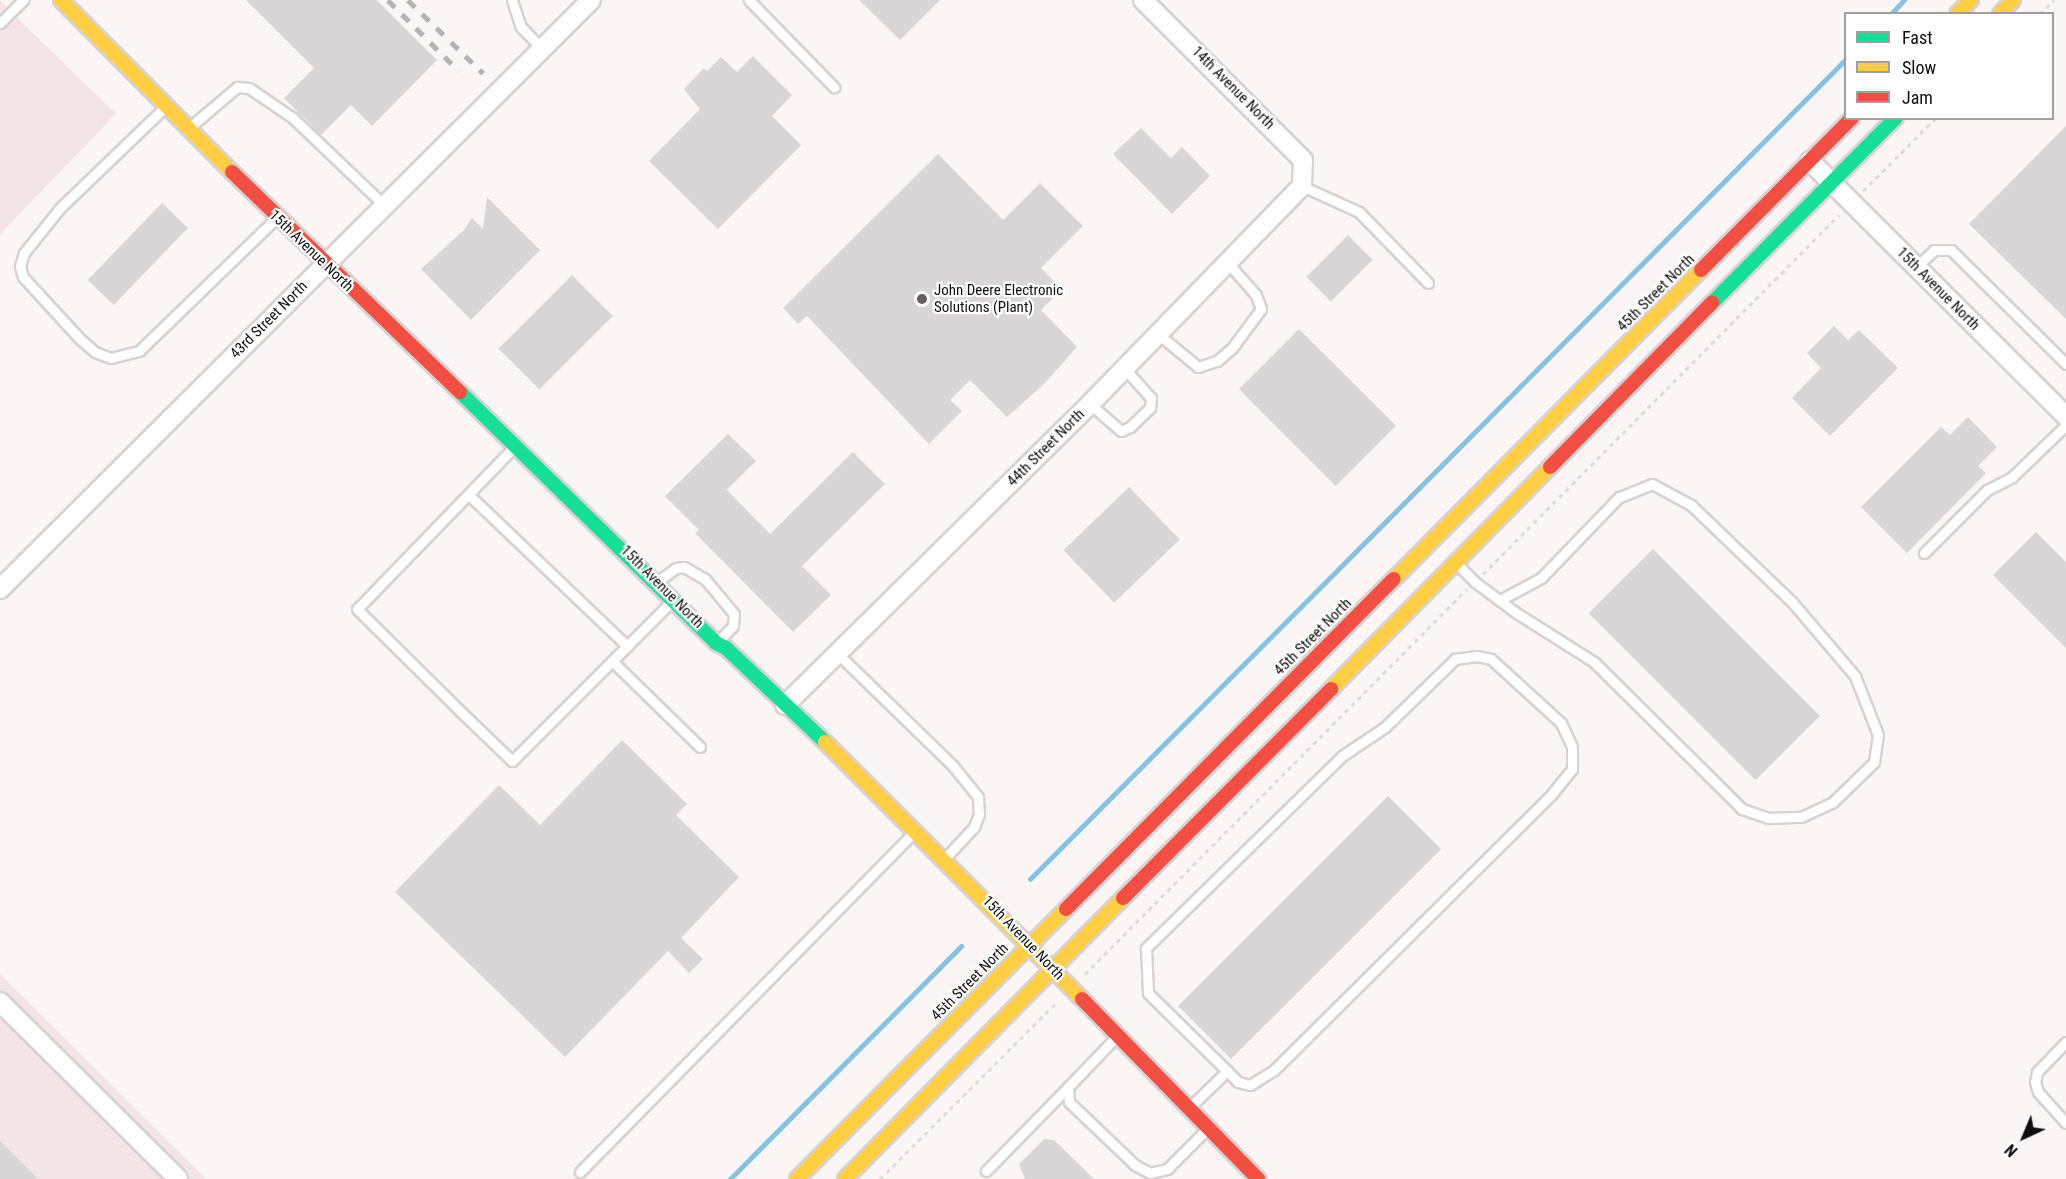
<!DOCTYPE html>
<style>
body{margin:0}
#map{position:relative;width:2066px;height:1179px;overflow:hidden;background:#fbf5f6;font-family:"Roboto Condensed",sans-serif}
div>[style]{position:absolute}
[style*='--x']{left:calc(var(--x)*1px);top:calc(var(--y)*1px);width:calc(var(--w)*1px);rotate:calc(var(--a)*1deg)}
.built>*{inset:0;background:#f3e4e7}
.stream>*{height:4.5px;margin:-2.25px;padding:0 2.25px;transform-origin:2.25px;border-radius:2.25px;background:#88c2e3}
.building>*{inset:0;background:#dad5d6;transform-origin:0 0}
.path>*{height:3px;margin-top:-1.5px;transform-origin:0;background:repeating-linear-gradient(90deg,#dddcdc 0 4.5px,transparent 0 9px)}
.roads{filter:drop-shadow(2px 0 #d8d2d3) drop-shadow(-2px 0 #d8d2d3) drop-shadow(0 2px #d8d2d3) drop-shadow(0 -2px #d8d2d3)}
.lane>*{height:9px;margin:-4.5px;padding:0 4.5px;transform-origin:4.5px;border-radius:4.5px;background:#fefefe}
.street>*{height:18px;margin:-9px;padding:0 9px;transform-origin:9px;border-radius:9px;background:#fefefe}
.fast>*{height:14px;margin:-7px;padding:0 7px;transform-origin:7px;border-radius:7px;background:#16e098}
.slow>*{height:14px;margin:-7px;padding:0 7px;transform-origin:7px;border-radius:7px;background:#ffcf43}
.jam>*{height:14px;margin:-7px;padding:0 7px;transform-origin:7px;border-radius:7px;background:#f24e42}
.rail>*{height:4.5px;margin-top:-2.25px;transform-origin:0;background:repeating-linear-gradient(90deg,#b5b4b5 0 10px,transparent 0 20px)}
.dots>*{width:16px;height:16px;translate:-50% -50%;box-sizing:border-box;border:3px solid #fff;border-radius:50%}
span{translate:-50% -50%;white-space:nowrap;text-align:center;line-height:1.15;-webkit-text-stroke:4.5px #fff;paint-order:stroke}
.street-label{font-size:15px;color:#120d0e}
.poi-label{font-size:15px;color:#120d0e}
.left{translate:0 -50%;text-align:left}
.legend{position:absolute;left:1844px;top:12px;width:210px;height:108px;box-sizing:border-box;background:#fff;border:2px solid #a09e9f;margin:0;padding:8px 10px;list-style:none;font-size:18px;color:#120d0e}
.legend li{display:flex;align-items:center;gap:12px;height:30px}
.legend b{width:30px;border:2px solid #a09e9f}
.north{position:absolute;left:1994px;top:1107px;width:60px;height:60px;-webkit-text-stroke:4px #fff;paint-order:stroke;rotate:224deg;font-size:16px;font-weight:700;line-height:24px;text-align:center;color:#120d0e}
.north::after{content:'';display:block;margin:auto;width:21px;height:27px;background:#120d0e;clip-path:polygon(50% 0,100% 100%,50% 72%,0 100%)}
</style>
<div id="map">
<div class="built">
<i style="clip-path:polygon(0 1px,116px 114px,0 234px)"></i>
<i style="clip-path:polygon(0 974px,206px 1179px,0 1179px)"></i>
</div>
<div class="stream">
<i style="--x:1891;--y:14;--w:19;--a:-47"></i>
<i style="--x:1030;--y:879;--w:1157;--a:-45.14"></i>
<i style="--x:730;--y:1179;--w:328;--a:-45.2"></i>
</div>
<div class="building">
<i style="clip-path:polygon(246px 0,377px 0,437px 60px,372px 126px,351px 105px,321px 135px,284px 98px,314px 68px)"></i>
<i style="clip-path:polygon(859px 0,940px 0,900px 40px)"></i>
<i style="clip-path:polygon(753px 56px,792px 95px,772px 116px,801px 145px,718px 229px,649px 161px,700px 109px,684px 89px,704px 68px,707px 71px,721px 57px,737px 72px)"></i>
<i style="clip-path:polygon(2066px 126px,2066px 319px,1969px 224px)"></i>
<i style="clip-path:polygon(1141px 128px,1171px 158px,1182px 147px,1210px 176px,1172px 214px,1113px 154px)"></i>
<i style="clip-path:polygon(938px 154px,1003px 220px,1040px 183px,1083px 226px,1041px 268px,1062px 289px,1041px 310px,1077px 347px,1044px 384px,1007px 417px,970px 380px,950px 400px,962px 411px,929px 444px,807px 316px,798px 324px,783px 308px)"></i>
<i style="clip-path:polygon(487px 197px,540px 250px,471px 320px,421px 269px,464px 230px,472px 218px,483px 229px)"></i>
<i style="left:162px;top:203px;width:36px;height:107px;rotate:44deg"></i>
<i style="left:1348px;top:235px;width:35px;height:59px;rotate:45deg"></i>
<i style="left:572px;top:275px;width:58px;height:104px;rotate:45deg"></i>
<i style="clip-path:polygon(1834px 326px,1848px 340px,1859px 330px,1898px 368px,1830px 436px,1792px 398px,1821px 368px,1807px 353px)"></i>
<i style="left:1299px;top:329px;width:137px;height:85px;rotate:45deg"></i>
<i style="clip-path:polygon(1968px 417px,1997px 447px,1978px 466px,1986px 473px,1907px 553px,1861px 507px,1941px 427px,1950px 435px)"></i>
<i style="clip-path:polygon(728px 434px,756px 461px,727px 490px,770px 534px,853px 452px,885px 484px,802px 566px,831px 595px,793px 632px,695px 533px,699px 530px,665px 496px)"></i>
<i style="left:1129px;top:487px;width:73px;height:91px;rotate:46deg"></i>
<i style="clip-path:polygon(2036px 532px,2066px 562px,2066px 648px,1993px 575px)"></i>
<i style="left:1653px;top:549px;width:236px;height:91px;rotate:45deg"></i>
<i style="clip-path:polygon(622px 740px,687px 804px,676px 815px,739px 877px,681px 938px,703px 959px,689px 973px,668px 951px,565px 1057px,395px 892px,499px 785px,540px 825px)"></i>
<i style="left:1388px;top:796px;width:75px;height:297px;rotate:45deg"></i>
<i style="clip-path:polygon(1044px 1139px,1054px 1140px,1094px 1179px,1025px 1179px,1019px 1164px)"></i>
<i style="clip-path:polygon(0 1141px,38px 1179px,0 1179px)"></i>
</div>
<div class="path">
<i style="--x:2040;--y:14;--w:20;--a:-45"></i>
<i style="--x:1863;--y:191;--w:103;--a:-45"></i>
<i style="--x:1483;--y:574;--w:506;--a:-45.24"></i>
<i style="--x:1085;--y:974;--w:542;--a:-45.22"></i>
<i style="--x:880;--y:1179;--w:250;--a:-45"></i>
</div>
<div class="roads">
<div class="lane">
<i style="--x:512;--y:0;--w:28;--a:72"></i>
<i style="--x:521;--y:27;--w:30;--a:46"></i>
<i style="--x:749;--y:0;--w:122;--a:45.7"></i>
<i style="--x:0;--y:23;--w:33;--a:-45"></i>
<i style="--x:164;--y:108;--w:144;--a:136.1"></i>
<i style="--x:60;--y:208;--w:58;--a:128.7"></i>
<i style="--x:24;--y:253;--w:14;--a:107"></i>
<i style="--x:20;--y:266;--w:11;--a:75"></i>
<i style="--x:23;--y:277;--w:84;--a:47.4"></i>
<i style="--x:80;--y:339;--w:20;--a:41"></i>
<i style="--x:95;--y:352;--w:17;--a:21"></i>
<i style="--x:111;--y:358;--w:29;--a:-14"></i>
<i style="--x:139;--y:351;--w:190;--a:-44.1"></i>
<i style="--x:190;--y:127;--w:62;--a:-40.4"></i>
<i style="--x:237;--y:87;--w:12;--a:5"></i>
<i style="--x:249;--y:88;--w:53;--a:34.3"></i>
<i style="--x:293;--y:118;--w:126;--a:43.7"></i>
<i style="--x:1302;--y:186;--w:63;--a:24.5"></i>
<i style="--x:1359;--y:212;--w:99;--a:45.8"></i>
<i style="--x:1916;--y:267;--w:25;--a:-43"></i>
<i style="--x:1934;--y:250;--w:17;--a:0"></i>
<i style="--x:1951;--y:250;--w:162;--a:44.7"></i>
<i style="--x:1158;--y:334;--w:52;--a:39.5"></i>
<i style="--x:1198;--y:367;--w:20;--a:-18"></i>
<i style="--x:1217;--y:361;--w:20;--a:-41"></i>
<i style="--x:1232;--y:348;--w:49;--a:-53.4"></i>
<i style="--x:1261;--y:309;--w:15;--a:-110"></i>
<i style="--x:1256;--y:295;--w:43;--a:-131.2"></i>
<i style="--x:1090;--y:404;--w:41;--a:41.1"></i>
<i style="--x:1121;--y:431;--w:10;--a:-24"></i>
<i style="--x:1130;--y:427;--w:28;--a:-44"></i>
<i style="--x:1150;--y:408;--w:10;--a:-84"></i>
<i style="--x:1151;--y:398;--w:40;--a:-132"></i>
<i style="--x:515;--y:446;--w:227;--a:134.1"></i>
<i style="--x:357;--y:609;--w:142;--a:44.7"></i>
<i style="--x:458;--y:709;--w:75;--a:43.9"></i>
<i style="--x:512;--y:761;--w:228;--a:-45"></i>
<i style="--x:469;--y:495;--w:219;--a:43.7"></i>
<i style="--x:1924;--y:553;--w:89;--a:-45"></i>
<i style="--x:1987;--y:490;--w:27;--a:-27"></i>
<i style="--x:2011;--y:478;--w:76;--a:-43.9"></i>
<i style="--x:1457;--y:564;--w:25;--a:45"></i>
<i style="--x:1475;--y:582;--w:50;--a:36.9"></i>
<i style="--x:1515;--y:612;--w:93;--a:32.3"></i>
<i style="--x:1594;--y:662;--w:209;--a:44.8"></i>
<i style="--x:1742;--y:809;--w:28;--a:19"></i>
<i style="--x:1768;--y:818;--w:33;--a:-2"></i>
<i style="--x:1801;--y:817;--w:35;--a:-25"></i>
<i style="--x:1833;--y:802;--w:57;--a:-44.3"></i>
<i style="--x:1874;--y:762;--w:27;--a:-82"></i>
<i style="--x:1878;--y:735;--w:63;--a:-111.3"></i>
<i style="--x:1855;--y:676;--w:97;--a:-130.4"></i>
<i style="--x:1792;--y:602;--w:140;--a:-136.2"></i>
<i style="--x:1691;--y:505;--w:44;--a:-151.7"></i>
<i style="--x:1652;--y:484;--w:35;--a:158"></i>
<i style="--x:1619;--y:497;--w:112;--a:133.9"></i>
<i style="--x:1541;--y:578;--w:47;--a:151.8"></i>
<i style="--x:658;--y:581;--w:22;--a:-36"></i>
<i style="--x:676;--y:568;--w:8;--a:-7"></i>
<i style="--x:684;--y:567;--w:24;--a:30"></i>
<i style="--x:705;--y:579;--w:45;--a:50.4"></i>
<i style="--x:734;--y:614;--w:12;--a:95"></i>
<i style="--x:733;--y:626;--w:21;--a:135"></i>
<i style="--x:837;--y:653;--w:162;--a:44.2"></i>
<i style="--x:953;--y:766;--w:40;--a:51"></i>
<i style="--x:978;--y:797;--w:17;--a:87"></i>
<i style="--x:979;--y:814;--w:14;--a:111"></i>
<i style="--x:974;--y:827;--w:41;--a:133"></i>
<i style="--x:612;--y:661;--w:123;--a:44.3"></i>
<i style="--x:1116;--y:1037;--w:69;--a:133.8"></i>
<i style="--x:1068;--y:1087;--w:15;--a:86"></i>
<i style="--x:1069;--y:1102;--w:91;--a:43.7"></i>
<i style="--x:1135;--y:1165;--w:17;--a:28"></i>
<i style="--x:1150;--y:1173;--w:17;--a:-13"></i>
<i style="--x:1167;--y:1169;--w:55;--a:-45"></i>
<i style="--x:2066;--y:1042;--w:42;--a:134"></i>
<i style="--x:2037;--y:1072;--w:10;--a:101"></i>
<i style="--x:2035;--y:1082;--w:10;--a:73"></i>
<i style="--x:2038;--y:1092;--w:42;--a:47.9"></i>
<i style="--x:1190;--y:1107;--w:52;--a:-44.2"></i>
<i style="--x:1227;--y:1071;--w:111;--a:-135.4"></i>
<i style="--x:1148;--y:993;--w:45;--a:-92.5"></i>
<i style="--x:1146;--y:948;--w:274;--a:-44.4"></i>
<i style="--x:1342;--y:756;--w:52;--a:-34"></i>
<i style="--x:1385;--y:727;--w:98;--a:-44.2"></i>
<i style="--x:1455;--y:659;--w:22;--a:-8"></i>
<i style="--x:1477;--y:656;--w:14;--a:12"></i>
<i style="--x:1491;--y:659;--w:95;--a:42.4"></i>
<i style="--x:1561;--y:723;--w:26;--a:65"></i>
<i style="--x:1572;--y:747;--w:22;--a:90"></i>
<i style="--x:1572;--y:769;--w:33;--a:129"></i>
<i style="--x:1551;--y:795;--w:390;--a:135.2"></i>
<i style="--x:1274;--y:1070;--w:28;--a:148"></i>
<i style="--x:1250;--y:1085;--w:12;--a:-166"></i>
<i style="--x:1238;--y:1082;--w:16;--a:-135"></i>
<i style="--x:986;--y:1171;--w:117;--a:-45.7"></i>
<i style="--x:580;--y:1172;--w:478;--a:-45.5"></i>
</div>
<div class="street">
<i style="--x:1810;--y:161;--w:361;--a:44.9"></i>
<i style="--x:0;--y:589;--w:834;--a:-44.9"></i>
<i style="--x:785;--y:705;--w:429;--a:-44.6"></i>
<i style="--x:1090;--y:404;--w:304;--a:-45.8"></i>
<i style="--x:1302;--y:186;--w:26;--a:-88"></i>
<i style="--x:1303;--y:160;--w:226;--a:-135"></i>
<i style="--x:0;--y:1002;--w:251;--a:44.8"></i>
</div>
<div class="fast">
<i style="--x:1712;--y:303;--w:261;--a:-45.2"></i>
<i style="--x:460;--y:392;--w:359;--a:44.4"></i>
<i style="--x:716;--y:643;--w:11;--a:27"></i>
<i style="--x:726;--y:648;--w:137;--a:43.5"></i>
</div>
<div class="slow">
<i style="--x:61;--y:0;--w:243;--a:45.2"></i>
<i style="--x:1957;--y:14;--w:20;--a:-45"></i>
<i style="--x:2000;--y:14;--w:19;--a:-47"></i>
<i style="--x:1394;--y:579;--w:436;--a:-45.2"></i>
<i style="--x:1331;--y:689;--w:312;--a:-45.4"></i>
<i style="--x:825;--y:742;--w:363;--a:45"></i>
<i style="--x:797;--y:1179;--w:381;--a:-45.1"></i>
<i style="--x:845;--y:1179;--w:395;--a:-45.3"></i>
</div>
<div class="jam">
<i style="--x:232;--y:172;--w:317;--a:44"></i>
<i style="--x:1701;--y:270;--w:214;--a:-45.2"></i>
<i style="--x:1550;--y:467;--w:231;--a:-45.4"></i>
<i style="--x:1123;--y:898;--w:295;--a:-45.1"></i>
<i style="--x:1066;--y:909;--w:465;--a:-45.2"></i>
<i style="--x:1082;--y:999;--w:252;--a:45.6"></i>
</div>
</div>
<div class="rail">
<i style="--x:388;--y:0;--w:100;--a:45"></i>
<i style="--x:408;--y:0;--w:105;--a:44.2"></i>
</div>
<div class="dots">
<i style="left:922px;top:299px;background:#645e5f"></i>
</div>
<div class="street-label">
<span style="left:1233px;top:88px;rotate:45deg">14th Avenue North</span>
<span style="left:311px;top:251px;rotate:44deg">15th Avenue North</span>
<span style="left:1938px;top:289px;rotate:45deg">15th Avenue North</span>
<span style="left:1656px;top:293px;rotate:-45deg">45th Street North</span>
<span style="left:269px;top:320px;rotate:-45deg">43rd Street North</span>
<span style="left:1046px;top:448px;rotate:-45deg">44th Street North</span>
<span style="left:662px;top:587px;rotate:45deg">15th Avenue North</span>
<span style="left:1313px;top:637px;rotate:-45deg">45th Street North</span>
<span style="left:1023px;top:938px;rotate:46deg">15th Avenue North</span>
<span style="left:970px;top:982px;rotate:-45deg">45th Street North</span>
</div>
<div class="poi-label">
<span class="left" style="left:934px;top:299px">John Deere Electronic<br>Solutions (Plant)</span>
</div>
<ul class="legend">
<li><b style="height:8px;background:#16e098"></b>Fast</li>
<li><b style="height:8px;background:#ffcf43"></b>Slow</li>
<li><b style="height:8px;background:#f24e42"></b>Jam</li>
</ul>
<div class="north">N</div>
</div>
